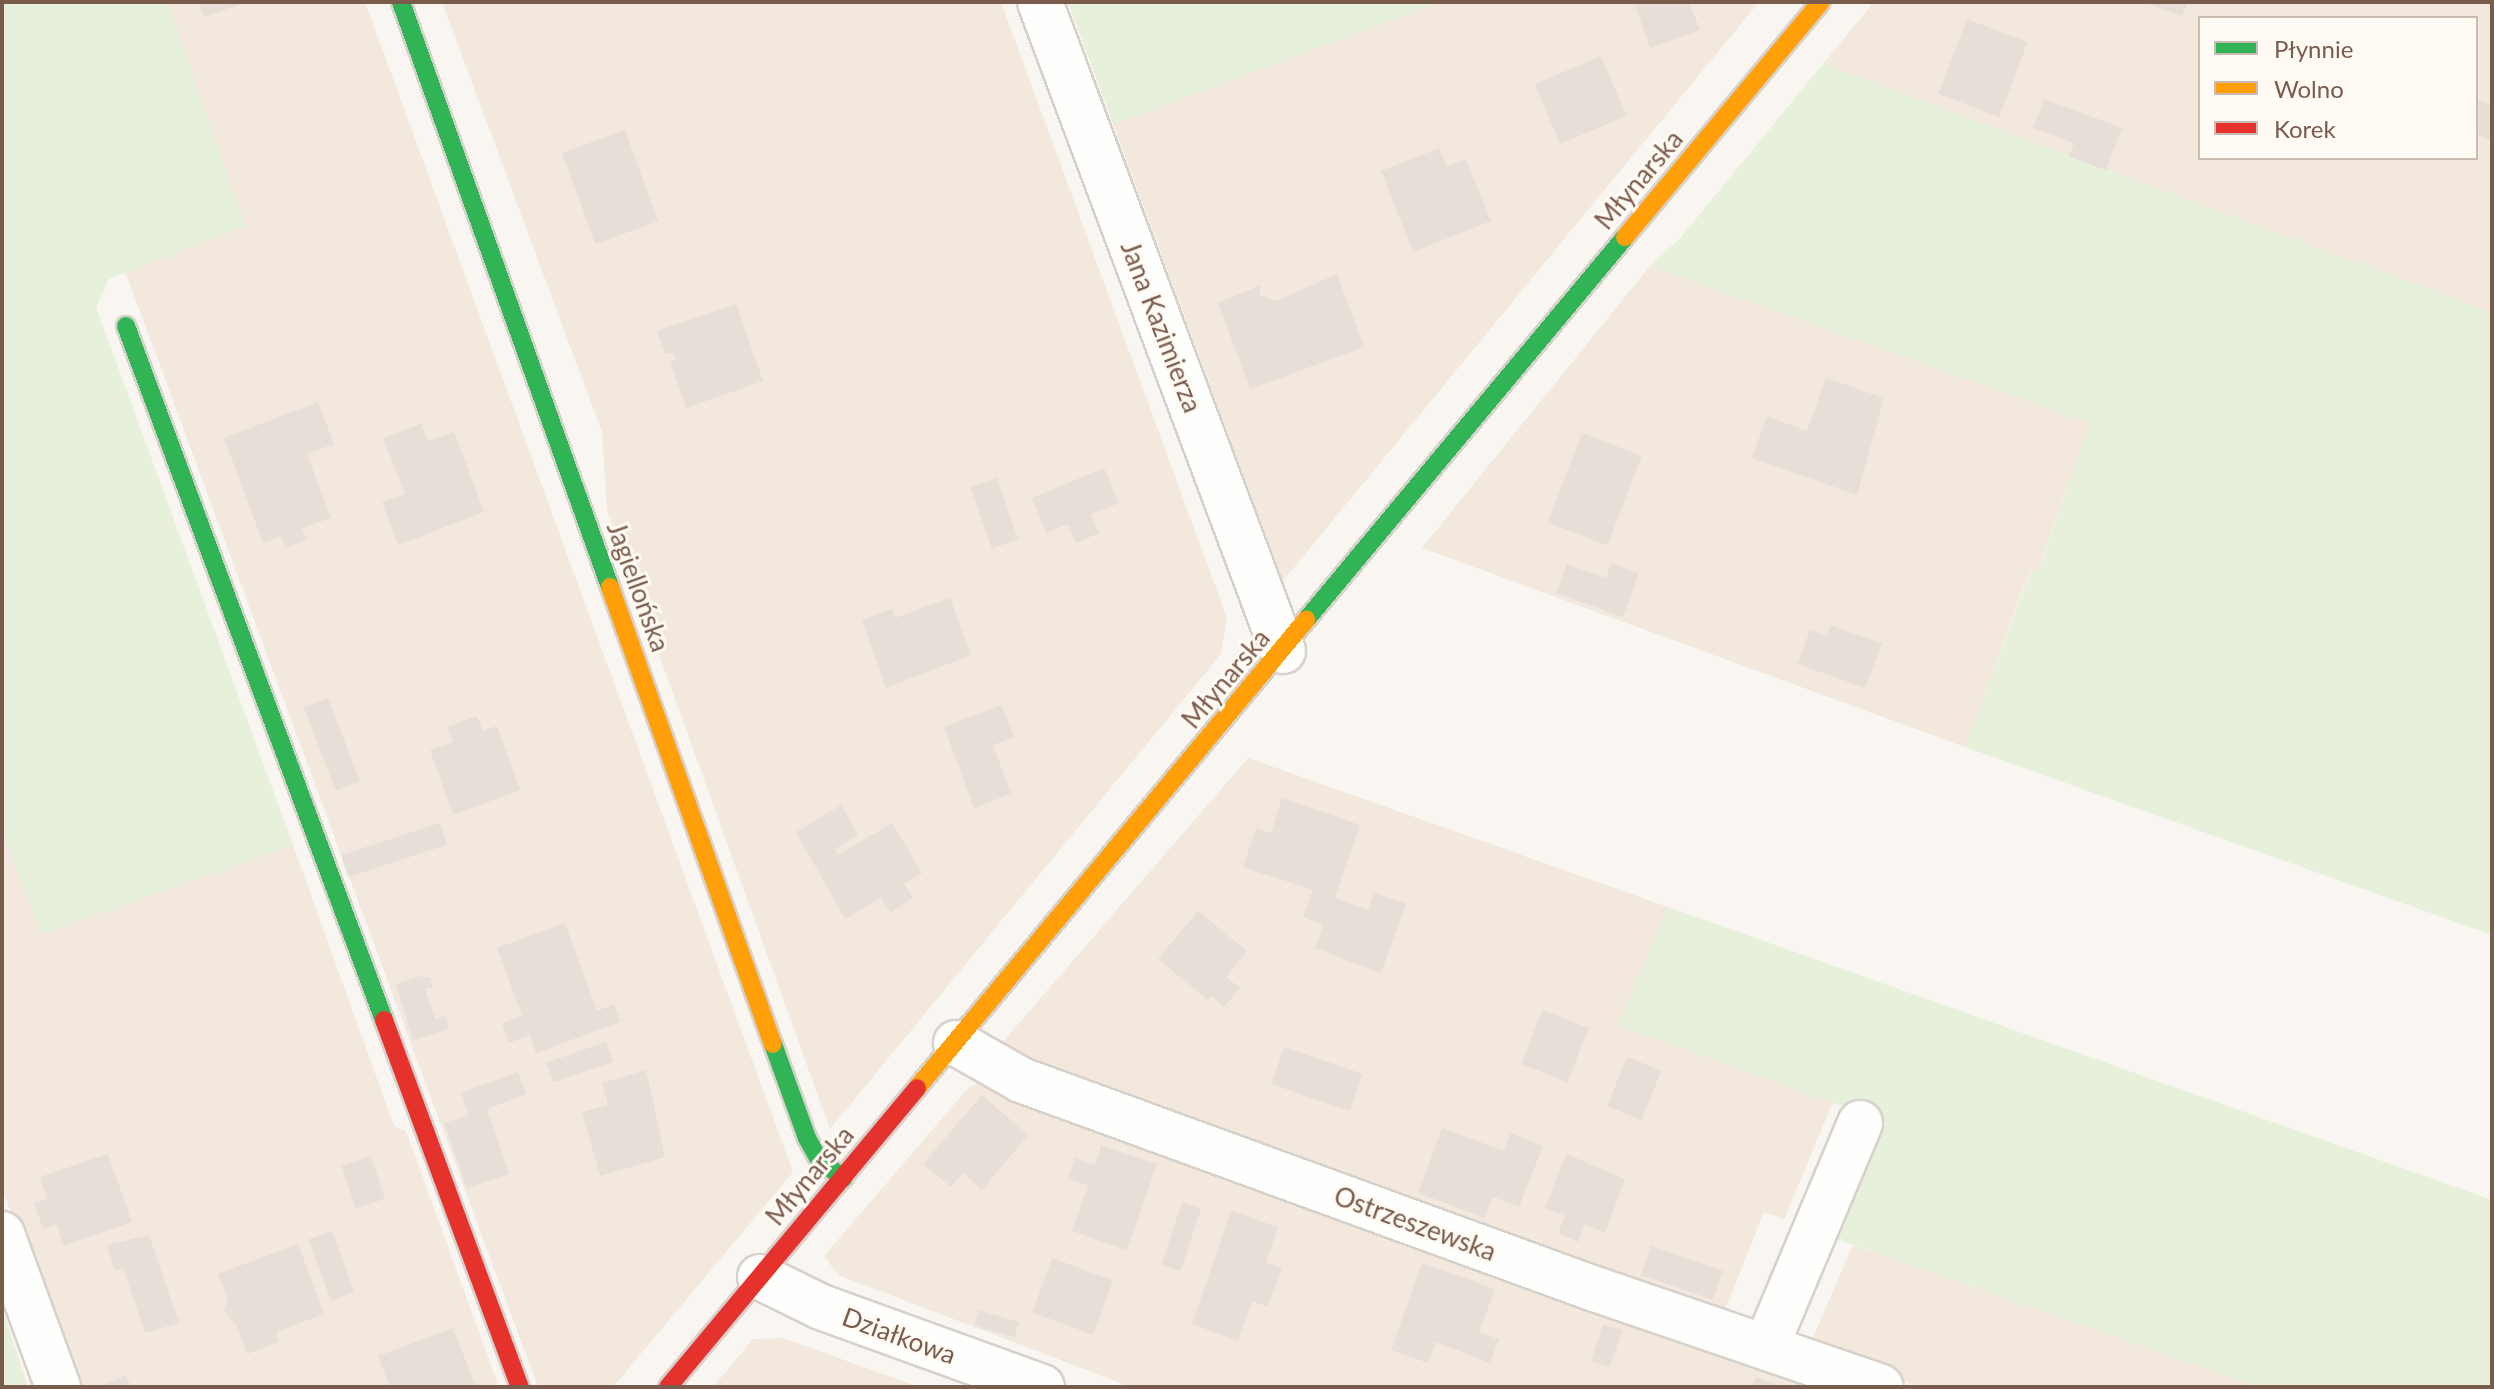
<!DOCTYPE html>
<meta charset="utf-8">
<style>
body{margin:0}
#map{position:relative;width:2494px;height:1389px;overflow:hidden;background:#f9f5f0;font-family:Lato,sans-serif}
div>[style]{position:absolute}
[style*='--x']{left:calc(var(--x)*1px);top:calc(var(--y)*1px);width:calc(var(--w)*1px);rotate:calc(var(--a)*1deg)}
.residential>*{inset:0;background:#f2e8de}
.green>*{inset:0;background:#e7f0db}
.building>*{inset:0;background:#e6ded7;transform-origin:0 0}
.roads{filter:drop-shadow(2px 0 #d7d1cb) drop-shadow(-2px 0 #d7d1cb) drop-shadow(0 2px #d7d1cb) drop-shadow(0 -2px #d7d1cb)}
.street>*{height:44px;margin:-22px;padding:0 22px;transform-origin:22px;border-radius:22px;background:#fefefd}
.fast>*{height:18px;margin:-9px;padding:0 9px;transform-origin:9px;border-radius:9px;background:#30b455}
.slow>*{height:18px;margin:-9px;padding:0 9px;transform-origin:9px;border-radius:9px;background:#ff9f0a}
.jam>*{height:18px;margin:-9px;padding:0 9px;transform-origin:9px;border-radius:9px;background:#e5322d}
span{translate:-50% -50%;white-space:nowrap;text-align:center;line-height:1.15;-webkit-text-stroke:6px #fffaf3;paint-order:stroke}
.street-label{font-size:26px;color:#7a5c4d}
.frame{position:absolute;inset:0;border:4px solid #7a5c4d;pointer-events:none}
.legend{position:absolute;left:2198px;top:16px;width:280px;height:144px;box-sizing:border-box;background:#fffaf3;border:2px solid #cabbb1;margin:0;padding:10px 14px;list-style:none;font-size:24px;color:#7a5c4d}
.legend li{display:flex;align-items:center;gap:16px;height:40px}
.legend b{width:40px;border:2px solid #cabbb1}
</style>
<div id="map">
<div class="residential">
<i style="clip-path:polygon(167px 2px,365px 2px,793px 1172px,613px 1387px,538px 1387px,125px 271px,245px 226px)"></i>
<i style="clip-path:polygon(442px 2px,1001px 2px,1227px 618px,1221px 654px,830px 1129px,607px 510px,602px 432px)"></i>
<i style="clip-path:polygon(1440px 2px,1759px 2px,1283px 581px,1113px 124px)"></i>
<i style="clip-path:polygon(evenodd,1874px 2px,2492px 2px,2492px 313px,1823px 64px,1874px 2px,2200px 18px,2476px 18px,2476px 158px,2200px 158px,2200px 18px)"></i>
<i style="clip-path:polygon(1650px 266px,2090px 423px,2037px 572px,2030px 570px,1965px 747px,1422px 548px)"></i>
<i style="clip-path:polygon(1248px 758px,1668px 907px,1618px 1025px,1833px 1102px,1784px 1219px,1764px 1212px,1722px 1318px,995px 1051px)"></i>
<i style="clip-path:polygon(2px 828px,41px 934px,293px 845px,394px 1126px,406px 1131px,499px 1387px,75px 1387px,2px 1188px)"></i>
<i style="clip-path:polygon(988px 1082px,1833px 1387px,1131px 1387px,838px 1275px,824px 1256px,970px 1086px)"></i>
<i style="clip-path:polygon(1853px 1245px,2259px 1387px,1920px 1387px,1808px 1349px)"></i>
<i style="clip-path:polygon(783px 1338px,919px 1387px,713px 1387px,753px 1339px)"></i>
</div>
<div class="green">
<i style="clip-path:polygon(2px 2px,167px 2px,245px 226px,109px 279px,96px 307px,293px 845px,41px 934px,2px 828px)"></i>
<i style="clip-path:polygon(1068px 2px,1440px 2px,1113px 124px)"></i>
<i style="clip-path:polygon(1823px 64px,2492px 313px,2492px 935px,1965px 747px,2031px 570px,2038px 571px,2090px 423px,1650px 266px,1681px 237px)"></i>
<i style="clip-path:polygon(1668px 907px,2492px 1200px,2492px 1387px,2259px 1387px,1837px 1239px,1887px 1122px,1618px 1025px)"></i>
<i style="clip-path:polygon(2px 1308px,28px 1387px,2px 1387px)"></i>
</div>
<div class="building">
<i style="clip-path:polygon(198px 2px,246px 2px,204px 17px)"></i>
<i style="clip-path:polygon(1634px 2px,1689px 2px,1700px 30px,1650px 48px)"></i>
<i style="clip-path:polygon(2141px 2px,2188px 2px,2182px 16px)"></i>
<i style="left:1967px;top:19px;width:65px;height:80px;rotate:21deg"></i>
<i style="left:1601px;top:56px;width:65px;height:72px;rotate:67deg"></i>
<i style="clip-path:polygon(2044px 99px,2122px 128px,2106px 170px,2069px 157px,2074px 143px,2033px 128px)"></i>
<i style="clip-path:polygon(2476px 99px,2492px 105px,2492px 140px,2476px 134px)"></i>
<i style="left:625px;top:130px;width:97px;height:67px;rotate:70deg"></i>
<i style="clip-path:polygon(1439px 148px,1447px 166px,1466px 159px,1491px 221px,1413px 252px,1381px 171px)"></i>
<i style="clip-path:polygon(1337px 274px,1364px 347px,1250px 389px,1218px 303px,1261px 285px,1259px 295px,1276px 301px)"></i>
<i style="clip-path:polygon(736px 304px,763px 381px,686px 408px,670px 362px,676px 360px,673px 352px,665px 354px,657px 331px)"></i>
<i style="clip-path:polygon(1826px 378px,1884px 398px,1857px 495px,1752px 458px,1767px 416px,1807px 431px)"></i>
<i style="clip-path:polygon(318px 402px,334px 444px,307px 454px,331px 518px,302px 528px,307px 540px,285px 548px,281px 536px,263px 543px,224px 438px)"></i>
<i style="clip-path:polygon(421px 424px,428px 441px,454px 432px,484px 512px,398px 545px,382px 502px,405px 494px,383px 438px)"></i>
<i style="left:1582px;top:433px;width:64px;height:96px;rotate:21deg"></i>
<i style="clip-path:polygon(1104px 468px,1119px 503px,1091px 514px,1099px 533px,1076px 543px,1068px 524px,1046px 533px,1032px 498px)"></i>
<i style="left:997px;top:478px;width:65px;height:28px;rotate:71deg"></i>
<i style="clip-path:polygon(1611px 563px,1639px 573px,1623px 617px,1556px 593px,1567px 564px,1606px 578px)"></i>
<i style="clip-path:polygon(950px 598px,971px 655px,886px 688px,862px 620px,892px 609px,895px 618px)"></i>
<i style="clip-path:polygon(1830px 625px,1882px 643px,1865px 688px,1798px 664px,1810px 630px,1827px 636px)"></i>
<i style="left:328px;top:698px;width:89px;height:26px;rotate:69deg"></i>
<i style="clip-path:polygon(1002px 705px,1014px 737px,993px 745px,1011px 794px,974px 808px,944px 727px)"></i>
<i style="clip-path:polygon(477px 716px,483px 731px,497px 726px,520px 790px,453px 815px,430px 750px,453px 742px,447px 727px)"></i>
<i style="clip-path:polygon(1282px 798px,1360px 825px,1335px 898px,1368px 910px,1374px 893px,1406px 904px,1381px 973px,1315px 948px,1323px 925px,1303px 917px,1313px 890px,1243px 867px,1256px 828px,1271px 833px)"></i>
<i style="clip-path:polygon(841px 805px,858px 835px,835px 849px,838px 855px,892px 823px,922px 873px,904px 884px,913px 898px,890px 913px,881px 897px,845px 919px,796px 832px)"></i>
<i style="left:440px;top:823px;width:23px;height:104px;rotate:72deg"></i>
<i style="clip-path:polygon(1198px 911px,1247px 951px,1226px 977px,1240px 988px,1224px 1007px,1211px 996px,1208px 1000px,1158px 959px)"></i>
<i style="clip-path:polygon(565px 923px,597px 1011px,614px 1004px,620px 1022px,536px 1053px,530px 1035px,509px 1043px,502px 1023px,522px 1016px,497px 948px)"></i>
<i style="clip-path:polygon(421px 976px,430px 978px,433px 988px,425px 989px,435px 1019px,445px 1016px,449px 1029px,413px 1040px,396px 984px)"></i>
<i style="left:1542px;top:1010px;width:50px;height:58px;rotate:21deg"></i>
<i style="left:606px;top:1042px;width:21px;height:63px;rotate:71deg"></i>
<i style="left:1284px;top:1047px;width:83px;height:39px;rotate:19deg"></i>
<i style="left:1627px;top:1057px;width:37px;height:53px;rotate:22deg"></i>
<i style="clip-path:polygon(646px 1070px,665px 1157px,600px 1176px,582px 1112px,608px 1105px,602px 1083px)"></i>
<i style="clip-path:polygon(518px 1072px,526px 1094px,487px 1109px,509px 1174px,467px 1188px,444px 1123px,469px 1115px,461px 1093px)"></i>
<i style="clip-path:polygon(982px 1095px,1028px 1135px,982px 1190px,963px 1173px,951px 1187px,923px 1164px)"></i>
<i style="clip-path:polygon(1442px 1128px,1504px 1151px,1510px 1133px,1543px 1146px,1519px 1207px,1493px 1197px,1485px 1218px,1418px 1193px)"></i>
<i style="clip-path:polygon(1101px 1145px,1157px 1164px,1127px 1250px,1072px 1231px,1088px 1185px,1068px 1179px,1075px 1158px,1095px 1165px)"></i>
<i style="clip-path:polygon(108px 1154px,132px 1222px,63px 1246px,57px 1224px,43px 1229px,34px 1203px,47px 1199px,40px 1177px)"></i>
<i style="clip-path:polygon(1566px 1154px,1625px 1179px,1605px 1233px,1585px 1224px,1578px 1242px,1558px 1233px,1565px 1216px,1545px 1208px)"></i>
<i style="left:371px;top:1156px;width:45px;height:31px;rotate:72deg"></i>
<i style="left:1182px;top:1202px;width:20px;height:66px;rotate:18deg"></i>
<i style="clip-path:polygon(1231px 1211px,1278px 1227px,1266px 1263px,1282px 1268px,1268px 1307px,1252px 1301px,1238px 1341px,1192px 1324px)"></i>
<i style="left:332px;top:1231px;width:65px;height:25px;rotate:70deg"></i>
<i style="clip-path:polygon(149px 1235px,179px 1323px,145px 1333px,123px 1268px,115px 1271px,107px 1245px)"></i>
<i style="clip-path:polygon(298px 1244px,324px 1314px,276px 1332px,279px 1342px,247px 1354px,238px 1328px,224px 1310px,228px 1300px,218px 1274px)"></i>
<i style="left:1651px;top:1246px;width:76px;height:31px;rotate:19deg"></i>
<i style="left:1052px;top:1258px;width:65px;height:58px;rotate:20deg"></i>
<i style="clip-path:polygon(1422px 1263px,1495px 1289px,1479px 1332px,1499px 1339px,1490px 1363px,1436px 1342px,1428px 1363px,1391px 1350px)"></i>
<i style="left:979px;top:1310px;width:42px;height:16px;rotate:17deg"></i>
<i style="left:1603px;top:1324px;width:20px;height:39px;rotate:18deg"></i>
<i style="clip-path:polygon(453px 1328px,476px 1387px,390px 1387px,378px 1356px)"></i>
<i style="clip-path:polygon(126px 1375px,131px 1387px,98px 1387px)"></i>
<i style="clip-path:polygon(1756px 1377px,1783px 1387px,1752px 1387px)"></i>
</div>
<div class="roads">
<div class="street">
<i style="--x:1040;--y:2;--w:693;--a:69.47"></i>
<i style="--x:956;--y:1043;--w:75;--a:29.6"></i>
<i style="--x:1021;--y:1080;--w:608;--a:20.02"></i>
<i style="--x:1592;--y:1288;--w:305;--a:18.9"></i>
<i style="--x:2;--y:1234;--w:163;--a:69.9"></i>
<i style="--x:760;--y:1277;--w:68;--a:26.2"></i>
<i style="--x:821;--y:1307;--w:235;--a:19.9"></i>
<i style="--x:1766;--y:1347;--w:243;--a:-67.2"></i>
</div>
<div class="fast">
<i style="--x:401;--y:2;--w:621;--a:70.34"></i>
<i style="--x:126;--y:326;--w:740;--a:69.61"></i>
<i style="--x:1306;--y:620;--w:498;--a:-50.2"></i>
<i style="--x:773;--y:1044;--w:100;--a:70.1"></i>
<i style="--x:807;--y:1138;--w:26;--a:61"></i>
<i style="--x:820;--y:1161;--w:29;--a:36"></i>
</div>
<div class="slow">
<i style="--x:1625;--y:237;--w:306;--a:-50.2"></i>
<i style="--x:610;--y:587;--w:485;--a:70.4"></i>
<i style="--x:917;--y:1088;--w:609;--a:-50.27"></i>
</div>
<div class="jam">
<i style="--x:384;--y:1020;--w:391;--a:69.7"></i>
<i style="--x:668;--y:1387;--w:389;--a:-50.2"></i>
</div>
</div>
<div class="street-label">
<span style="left:1639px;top:180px;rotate:-50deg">Młynarska</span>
<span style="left:1161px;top:327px;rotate:69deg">Jana Kazimierza</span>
<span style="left:638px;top:587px;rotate:70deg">Jagiellońska</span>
<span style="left:1226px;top:679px;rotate:-50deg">Młynarska</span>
<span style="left:810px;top:1176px;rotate:-50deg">Młynarska</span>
<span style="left:1415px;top:1224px;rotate:20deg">Ostrzeszewska</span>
<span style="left:899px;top:1336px;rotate:20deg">Działkowa</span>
</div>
<div class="frame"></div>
<ul class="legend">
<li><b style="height:10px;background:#30b455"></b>Płynnie</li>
<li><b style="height:10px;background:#ff9f0a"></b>Wolno</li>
<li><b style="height:10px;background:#e5322d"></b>Korek</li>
</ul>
</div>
